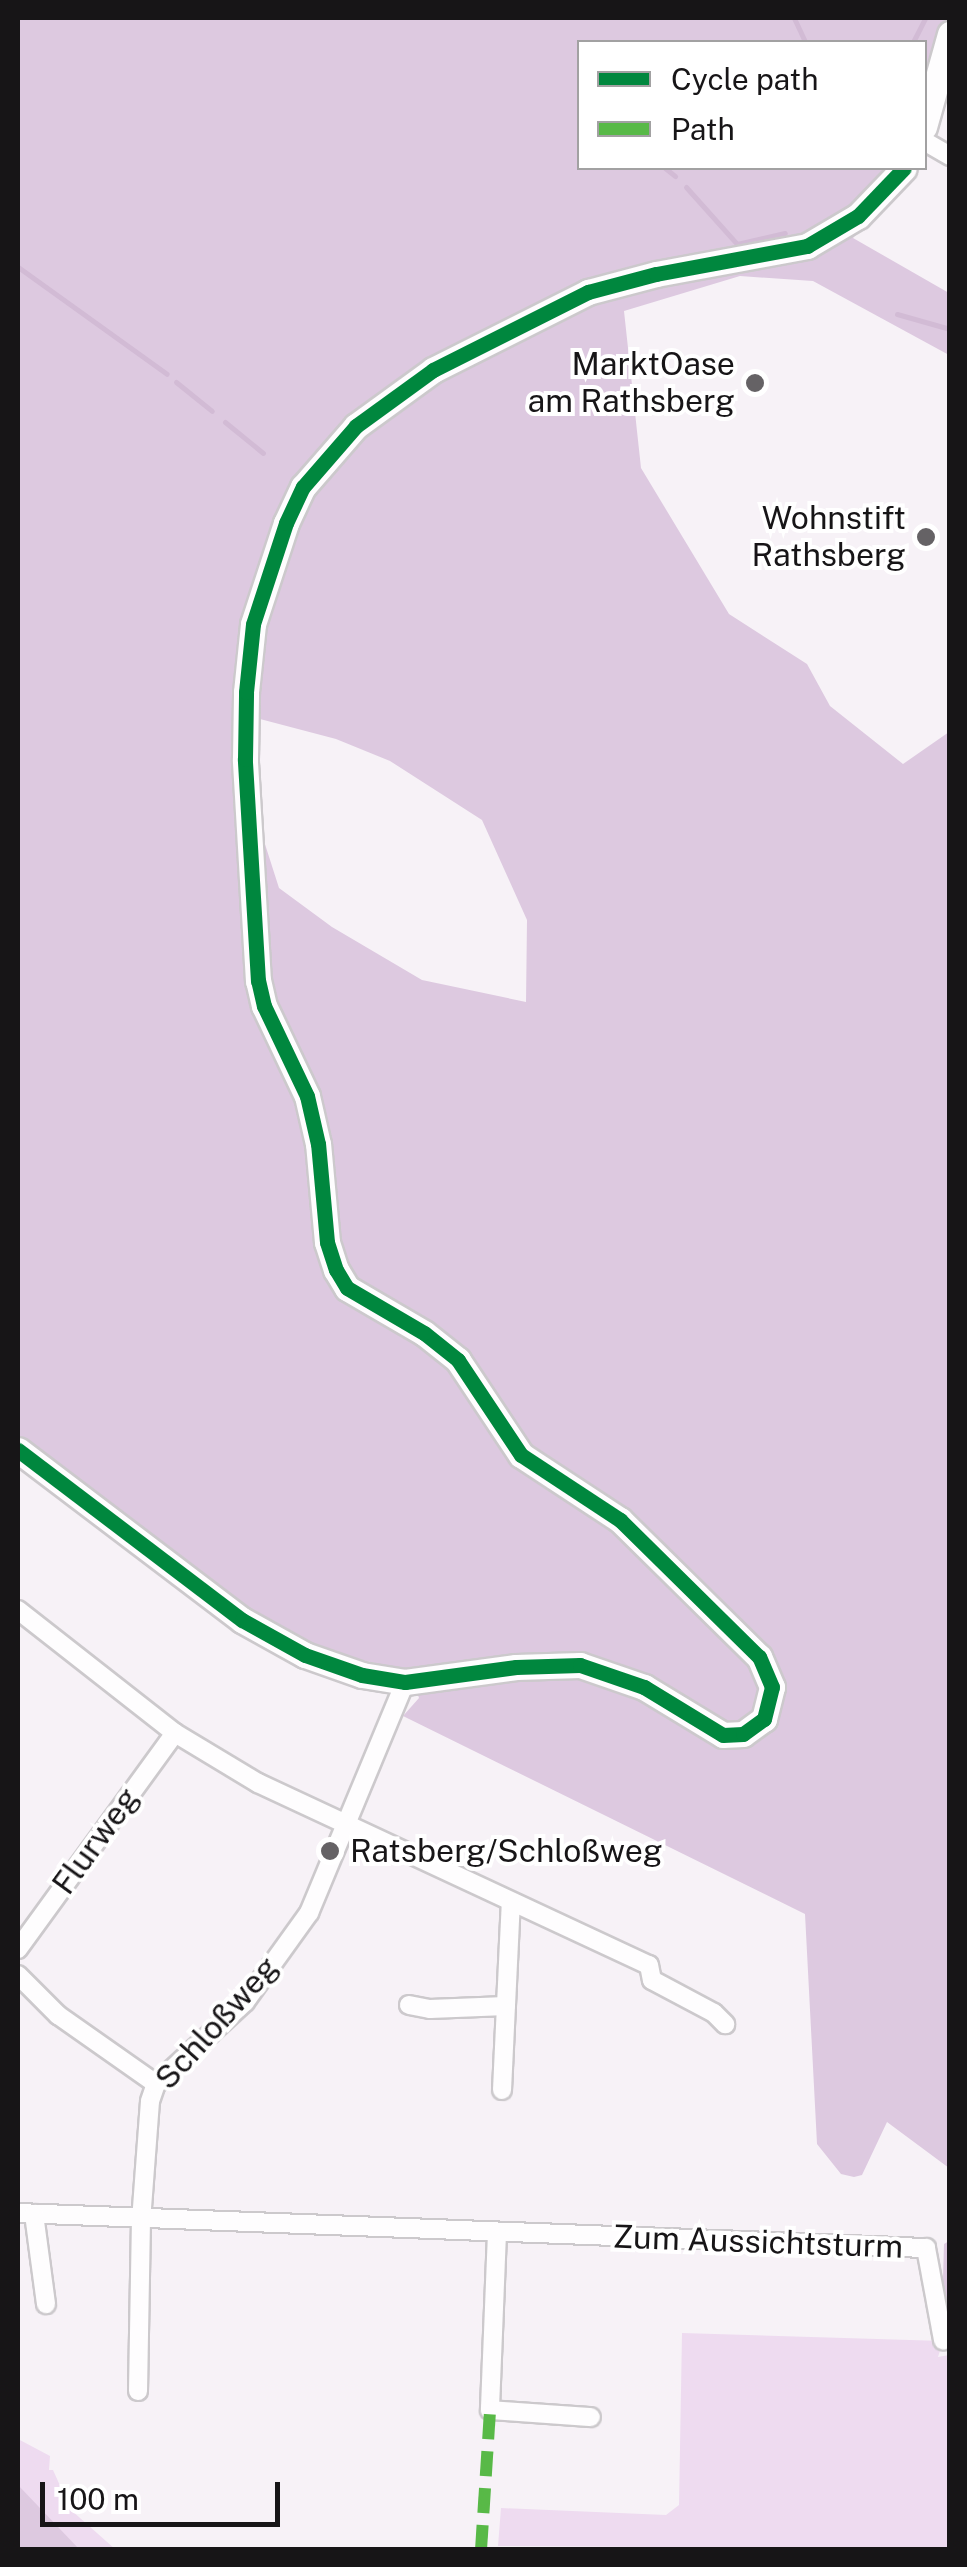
<!DOCTYPE html>
<meta charset="utf-8">
<style>
body{margin:0}
#map{position:relative;width:967px;height:2567px;overflow:hidden;background:#f7f2f7;font-family:"Public Sans",sans-serif}
div>[style]{position:absolute}
[style*='--x']{left:calc(var(--x)*1px);top:calc(var(--y)*1px);width:calc(var(--w)*1px);rotate:calc(var(--a)*1deg)}
.green>*{inset:0;background:#eedbf0}
.forest>*{inset:0;background:#ddc9e0}
.stream>*{height:5px;margin:-2.5px;padding:0 2.5px;transform-origin:2.5px;border-radius:2.5px;background:#d2bbd5}
.roads{filter:drop-shadow(2px 0 #ccc9cc) drop-shadow(-2px 0 #ccc9cc) drop-shadow(0 2px #ccc9cc) drop-shadow(0 -2px #ccc9cc)}
.street>*{height:18px;margin:-9px;padding:0 9px;transform-origin:9px;border-radius:9px;background:#fefdfe}
.secondary>*{height:25px;margin:-12.5px;padding:0 12.5px;transform-origin:12.5px;border-radius:12.5px;background:#fefdfe}
.quiet>*{height:12px;margin-top:-6px;transform-origin:0;background:repeating-linear-gradient(90deg,#58b947 0 25px,transparent 0 37px)}
.cycleway>*{height:15px;margin:-7.5px;padding:0 7.5px;transform-origin:7.5px;border-radius:7.5px;background:#00873e}
.dots>*{width:28px;height:28px;translate:-50% -50%;box-sizing:border-box;border:5px solid #fff;border-radius:50%}
span{translate:-50% -50%;white-space:nowrap;text-align:center;line-height:1.15;-webkit-text-stroke:8px #fff;paint-order:stroke}
.poi-label{font-size:32px;color:#171517}
.right{translate:-100% -50%;text-align:right}
.left{translate:0 -50%;text-align:left}
.street-label{font-size:32px;color:#171517}
.frame{position:absolute;inset:0;border:20px solid #171517;pointer-events:none}
.legend{position:absolute;left:577px;top:40px;width:350px;height:130px;box-sizing:border-box;background:#fff;border:2px solid #a2a1a2;margin:0;padding:12px 18px;list-style:none;font-size:30px;color:#171517}
.legend li{display:flex;align-items:center;gap:20px;height:50px}
.legend b{width:50px;border:2px solid #a2a1a2}
.scale{position:absolute;left:40px;top:2482px;width:240px;height:45px;box-sizing:border-box;border:5px solid #171517;border-top:0;padding-left:12px;font-size:30px;line-height:35px;white-space:nowrap;color:#171517;-webkit-text-stroke:8px #fff;paint-order:stroke}
</style>
<div id="map">
<div class="green">
<i style="clip-path:polygon(682px 2333px,943px 2341px,938px 2357px,949px 2355px,949px 2549px,498px 2546px,501px 2508px,666px 2515px,679px 2505px)"></i>
<i style="clip-path:polygon(18px 2439px,50px 2456px,49px 2470px,53px 2470px,71px 2510px,115px 2549px,18px 2550px)"></i>
</div>
<div class="forest">
<i style="clip-path:polygon(evenodd,18px 18px,949px 18px,949px 67px,925px 145px,924px 42px,580px 42px,580px 168px,911px 168px,853px 238px,949px 293px,949px 355px,813px 281px,740px 276px,624px 311px,641px 468px,729px 614px,807px 664px,830px 706px,903px 764px,949px 732px,949px 2168px,887px 2122px,862px 2175px,854px 2177px,841px 2174px,817px 2144px,805px 1914px,403px 1716px,419px 1698px,410px 1671px,331px 1653px,250px 1614px,18px 1439px,18px 18px,260px 719px,336px 739px,390px 761px,482px 820px,527px 920px,526px 1002px,422px 980px,332px 927px,279px 888px,256px 816px,255px 723px,260px 719px)"></i>
<i style="clip-path:polygon(949px 2241px,949px 2352px,942px 2315px,944px 2244px)"></i>
<i style="clip-path:polygon(18px 2485px,79px 2549px,18px 2549px)"></i>
</div>
<div class="stream">
<i style="--x:794;--y:18;--w:26;--a:65"></i>
<i style="--x:913;--y:42;--w:27;--a:-63"></i>
<i style="--x:665;--y:168;--w:13;--a:39"></i>
<i style="--x:686;--y:187;--w:76;--a:48.2"></i>
<i style="--x:737;--y:244;--w:49;--a:-12.9"></i>
<i style="--x:18;--y:267;--w:183;--a:35.7"></i>
<i style="--x:897;--y:314;--w:55;--a:15.8"></i>
<i style="--x:176;--y:382;--w:46;--a:38.9"></i>
<i style="--x:225;--y:422;--w:49;--a:39.2"></i>
</div>
<div class="roads">
<div class="street">
<i style="--x:924;--y:141;--w:30;--a:30"></i>
<i style="--x:18;--y:1610;--w:199;--a:38.1"></i>
<i style="--x:175;--y:1733;--w:97;--a:31.1"></i>
<i style="--x:258;--y:1783;--w:431;--a:25"></i>
<i style="--x:649;--y:1965;--w:15;--a:79"></i>
<i style="--x:652;--y:1980;--w:70;--a:28"></i>
<i style="--x:714;--y:2013;--w:16;--a:45"></i>
<i style="--x:18;--y:1949;--w:267;--a:-54"></i>
<i style="--x:18;--y:1975;--w:57;--a:45"></i>
<i style="--x:58;--y:2015;--w:120;--a:35.1"></i>
<i style="--x:409;--y:2005;--w:21;--a:11"></i>
<i style="--x:430;--y:2009;--w:76;--a:-2.3"></i>
<i style="--x:502;--y:2090;--w:188;--a:-87.3"></i>
<i style="--x:18;--y:2213;--w:909;--a:2.21"></i>
<i style="--x:926;--y:2248;--w:94;--a:79.5"></i>
<i style="--x:34;--y:2214;--w:91;--a:82.4"></i>
<i style="--x:497;--y:2233;--w:177;--a:92.3"></i>
<i style="--x:490;--y:2410;--w:101;--a:4"></i>
<i style="--x:138;--y:2391;--w:170;--a:-89"></i>
<i style="--x:141;--y:2221;--w:120;--a:-85.7"></i>
<i style="--x:150;--y:2101;--w:18;--a:-71"></i>
<i style="--x:156;--y:2084;--w:121;--a:-42.7"></i>
<i style="--x:245;--y:2002;--w:110;--a:-54.3"></i>
<i style="--x:309;--y:1913;--w:250;--a:-67.4"></i>
</div>
<div class="secondary">
<i style="--x:924;--y:127;--w:97;--a:-74.4"></i>
<i style="--x:18;--y:1450;--w:281;--a:37.2"></i>
<i style="--x:242;--y:1620;--w:72;--a:29.1"></i>
<i style="--x:305;--y:1655;--w:60;--a:19.3"></i>
<i style="--x:362;--y:1675;--w:44;--a:9.2"></i>
<i style="--x:405;--y:1682;--w:112;--a:-7.7"></i>
<i style="--x:516;--y:1667;--w:64;--a:-1.8"></i>
<i style="--x:580;--y:1665;--w:68;--a:19"></i>
<i style="--x:644;--y:1687;--w:92;--a:31.3"></i>
<i style="--x:723;--y:1735;--w:20;--a:-3"></i>
<i style="--x:743;--y:1734;--w:26;--a:-36"></i>
<i style="--x:764;--y:1719;--w:33;--a:-76"></i>
<i style="--x:772;--y:1687;--w:33;--a:-113"></i>
<i style="--x:759;--y:1657;--w:195;--a:-135.4"></i>
<i style="--x:620;--y:1520;--w:118;--a:-146.7"></i>
<i style="--x:521;--y:1455;--w:114;--a:-123.6"></i>
<i style="--x:458;--y:1360;--w:43;--a:-141.5"></i>
<i style="--x:424;--y:1333;--w:89;--a:-149.7"></i>
<i style="--x:347;--y:1288;--w:21;--a:-121"></i>
<i style="--x:336;--y:1270;--w:29;--a:-108"></i>
<i style="--x:327;--y:1242;--w:98;--a:-95.2"></i>
<i style="--x:318;--y:1144;--w:49;--a:-102.9"></i>
<i style="--x:307;--y:1096;--w:100;--a:-115.5"></i>
<i style="--x:264;--y:1006;--w:26;--a:-103"></i>
<i style="--x:258;--y:981;--w:222;--a:-93.4"></i>
<i style="--x:245;--y:759;--w:67;--a:-89.1"></i>
<i style="--x:246;--y:692;--w:68;--a:-84.1"></i>
<i style="--x:253;--y:624;--w:106;--a:-71.9"></i>
<i style="--x:286;--y:523;--w:40;--a:-65"></i>
<i style="--x:303;--y:487;--w:81;--a:-49"></i>
<i style="--x:356;--y:426;--w:95;--a:-36"></i>
<i style="--x:433;--y:370;--w:174;--a:-26.7"></i>
<i style="--x:588;--y:292;--w:70;--a:-14.8"></i>
<i style="--x:656;--y:274;--w:154;--a:-10.5"></i>
<i style="--x:807;--y:246;--w:59;--a:-30.5"></i>
<i style="--x:858;--y:216;--w:66;--a:-46.2"></i>
</div>
</div>
<div class="quiet">
<i style="--x:481;--y:2550;--w:140;--a:-86.3"></i>
</div>
<div class="cycleway">
<i style="--x:18;--y:1450;--w:281;--a:37.2"></i>
<i style="--x:242;--y:1620;--w:72;--a:29.1"></i>
<i style="--x:305;--y:1655;--w:60;--a:19.3"></i>
<i style="--x:362;--y:1675;--w:44;--a:9.2"></i>
<i style="--x:405;--y:1682;--w:112;--a:-7.7"></i>
<i style="--x:516;--y:1667;--w:64;--a:-1.8"></i>
<i style="--x:580;--y:1665;--w:68;--a:19"></i>
<i style="--x:644;--y:1687;--w:92;--a:31.3"></i>
<i style="--x:723;--y:1735;--w:20;--a:-3"></i>
<i style="--x:743;--y:1734;--w:26;--a:-36"></i>
<i style="--x:764;--y:1719;--w:33;--a:-76"></i>
<i style="--x:772;--y:1687;--w:33;--a:-113"></i>
<i style="--x:759;--y:1657;--w:195;--a:-135.4"></i>
<i style="--x:620;--y:1520;--w:118;--a:-146.7"></i>
<i style="--x:521;--y:1455;--w:114;--a:-123.6"></i>
<i style="--x:458;--y:1360;--w:43;--a:-141.5"></i>
<i style="--x:424;--y:1333;--w:89;--a:-149.7"></i>
<i style="--x:347;--y:1288;--w:21;--a:-121"></i>
<i style="--x:336;--y:1270;--w:29;--a:-108"></i>
<i style="--x:327;--y:1242;--w:98;--a:-95.2"></i>
<i style="--x:318;--y:1144;--w:49;--a:-102.9"></i>
<i style="--x:307;--y:1096;--w:100;--a:-115.5"></i>
<i style="--x:264;--y:1006;--w:26;--a:-103"></i>
<i style="--x:258;--y:981;--w:222;--a:-93.4"></i>
<i style="--x:245;--y:759;--w:67;--a:-89.1"></i>
<i style="--x:246;--y:692;--w:68;--a:-84.1"></i>
<i style="--x:253;--y:624;--w:106;--a:-71.9"></i>
<i style="--x:286;--y:523;--w:40;--a:-65"></i>
<i style="--x:303;--y:487;--w:81;--a:-49"></i>
<i style="--x:356;--y:426;--w:95;--a:-36"></i>
<i style="--x:433;--y:370;--w:174;--a:-26.7"></i>
<i style="--x:588;--y:292;--w:70;--a:-14.8"></i>
<i style="--x:656;--y:274;--w:154;--a:-10.5"></i>
<i style="--x:807;--y:246;--w:59;--a:-30.5"></i>
<i style="--x:858;--y:216;--w:66;--a:-46.2"></i>
</div>
<div class="dots">
<i style="left:755px;top:383px;background:#656265"></i>
<i style="left:926px;top:537px;background:#656265"></i>
<i style="left:330px;top:1851px;background:#656265"></i>
</div>
<div class="poi-label">
<span class="right" style="left:735px;top:383px">MarktOase<br>am Rathsberg</span>
<span class="right" style="left:906px;top:537px">Wohnstift<br>Rathsberg</span>
<span class="left" style="left:350px;top:1851px">Ratsberg/Schloßweg</span>
</div>
<div class="street-label">
<span style="left:96px;top:1841px;rotate:-54deg">Flurweg</span>
<span style="left:217px;top:2023px;rotate:-48deg">Schloßweg</span>
<span style="left:758px;top:2242px;rotate:2deg">Zum Aussichtsturm</span>
</div>
<div class="frame"></div>
<ul class="legend">
<li><b style="height:12px;background:#00873e"></b>Cycle path</li>
<li><b style="height:12px;background:#58b947"></b>Path</li>
</ul>
<div class="scale">100 m</div>
</div>
